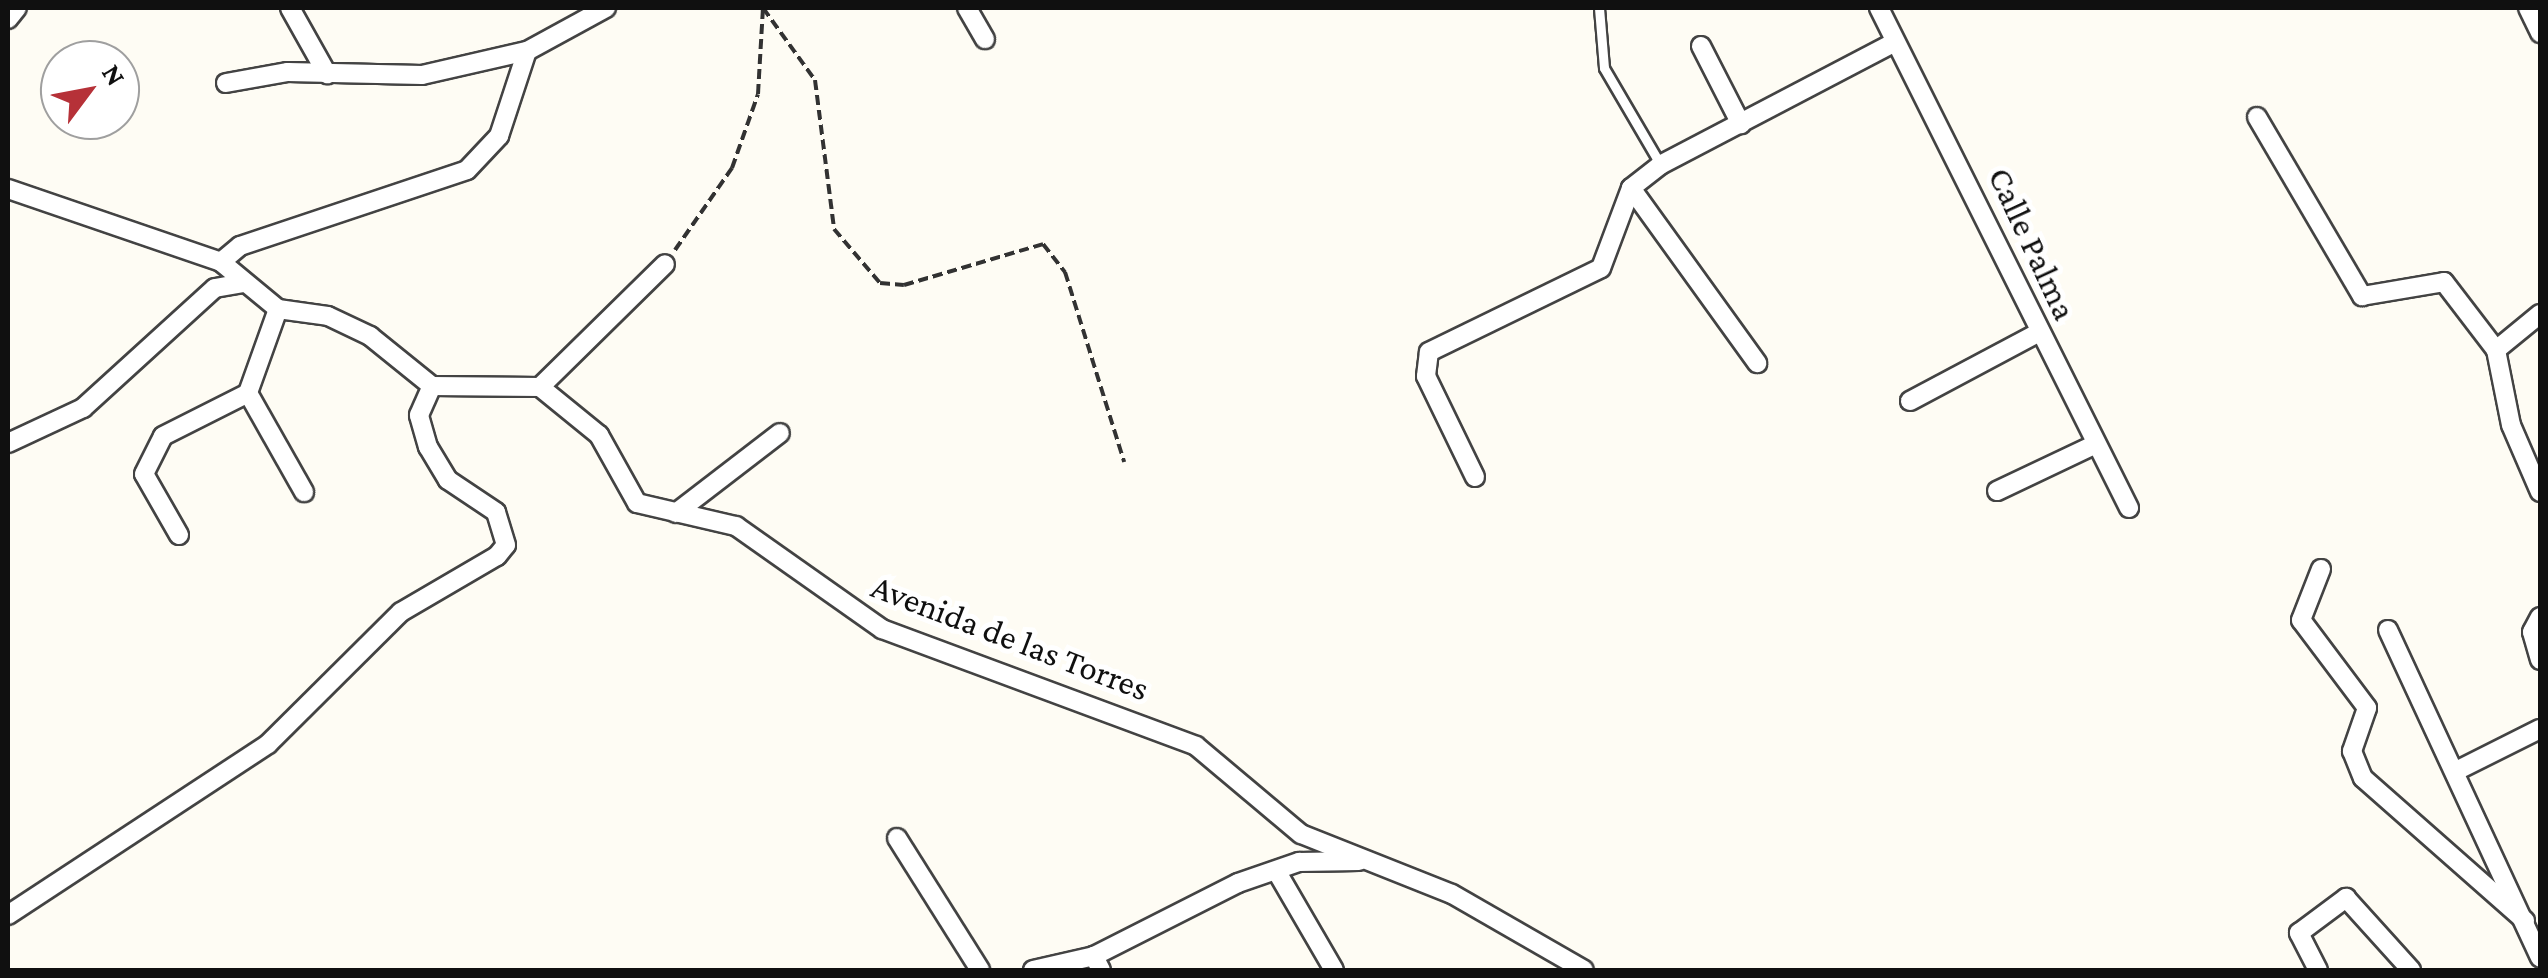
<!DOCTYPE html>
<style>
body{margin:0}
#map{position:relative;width:2548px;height:978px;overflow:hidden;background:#fefcf4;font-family:"Crimson Pro",serif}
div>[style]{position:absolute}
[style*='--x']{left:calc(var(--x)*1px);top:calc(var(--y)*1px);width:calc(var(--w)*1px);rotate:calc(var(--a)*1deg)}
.path>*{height:4px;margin-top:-2px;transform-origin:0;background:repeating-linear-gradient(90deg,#323232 0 10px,transparent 0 15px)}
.roads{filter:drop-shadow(2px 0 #434343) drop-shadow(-2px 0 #434343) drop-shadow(0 2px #434343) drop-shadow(0 -2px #434343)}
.service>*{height:9px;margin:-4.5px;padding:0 4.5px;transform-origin:4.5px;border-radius:4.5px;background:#fff}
.minor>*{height:18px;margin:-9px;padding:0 9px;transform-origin:9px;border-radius:9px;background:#fff}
span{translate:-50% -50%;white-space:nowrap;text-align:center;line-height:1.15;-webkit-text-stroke:10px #fff;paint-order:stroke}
.street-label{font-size:35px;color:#101010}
.frame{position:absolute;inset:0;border:10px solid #101010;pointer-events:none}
.north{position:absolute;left:40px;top:40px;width:100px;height:100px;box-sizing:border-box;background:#fff;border:2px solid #9f9f9f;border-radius:50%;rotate:58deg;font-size:28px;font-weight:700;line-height:40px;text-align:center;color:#101010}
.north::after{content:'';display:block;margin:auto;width:35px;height:45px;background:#b63138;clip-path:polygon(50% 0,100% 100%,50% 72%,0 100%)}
</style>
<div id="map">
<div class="path">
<i style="--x:763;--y:8;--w:89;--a:54.2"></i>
<i style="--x:815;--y:80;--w:150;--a:82.7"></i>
<i style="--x:834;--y:229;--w:71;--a:49.6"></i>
<i style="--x:880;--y:283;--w:24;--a:5"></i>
<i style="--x:904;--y:285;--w:145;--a:-16.4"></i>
<i style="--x:1043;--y:244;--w:36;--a:52"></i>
<i style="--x:1065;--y:272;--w:199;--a:72.7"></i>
<i style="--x:675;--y:250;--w:100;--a:-55.2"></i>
<i style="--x:732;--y:168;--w:78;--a:-70.6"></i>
<i style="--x:758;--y:94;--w:86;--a:-86.7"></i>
</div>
<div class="roads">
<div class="service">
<i style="--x:1599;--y:8;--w:60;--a:85.2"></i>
<i style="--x:1604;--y:68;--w:111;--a:59.7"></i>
</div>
<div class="minor">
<i style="--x:290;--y:8;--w:76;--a:60.7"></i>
<i style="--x:967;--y:8;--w:36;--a:60"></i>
<i style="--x:1879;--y:8;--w:559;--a:63.43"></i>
<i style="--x:2528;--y:8;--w:28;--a:64"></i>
<i style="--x:8;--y:19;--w:14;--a:-51"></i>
<i style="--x:1701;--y:46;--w:88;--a:62.9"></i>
<i style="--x:226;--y:83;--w:63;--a:-10.1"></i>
<i style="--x:288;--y:72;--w:134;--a:1.3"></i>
<i style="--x:422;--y:75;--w:108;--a:-12.9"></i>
<i style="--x:2257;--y:117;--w:208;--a:59.6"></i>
<i style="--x:2362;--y:296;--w:83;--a:-9.7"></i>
<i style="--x:2444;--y:282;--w:86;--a:52.6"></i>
<i style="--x:1631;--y:188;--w:216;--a:54.2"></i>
<i style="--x:8;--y:189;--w:225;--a:18.9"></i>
<i style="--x:221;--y:262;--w:74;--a:39.5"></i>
<i style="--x:278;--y:309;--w:50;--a:8"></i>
<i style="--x:328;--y:316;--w:47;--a:25.5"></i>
<i style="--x:370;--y:336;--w:80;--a:38.9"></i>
<i style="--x:432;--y:386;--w:108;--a:0.5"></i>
<i style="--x:540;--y:387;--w:76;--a:39.1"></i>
<i style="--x:599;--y:435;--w:78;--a:60.8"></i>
<i style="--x:637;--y:503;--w:102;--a:13.1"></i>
<i style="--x:736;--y:526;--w:179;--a:35.2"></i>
<i style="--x:882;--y:629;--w:335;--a:20.4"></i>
<i style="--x:1196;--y:746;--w:137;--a:40"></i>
<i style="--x:1301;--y:834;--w:162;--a:21.7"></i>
<i style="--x:1452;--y:894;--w:152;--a:29.9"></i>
<i style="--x:221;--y:262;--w:25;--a:-40"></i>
<i style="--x:240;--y:246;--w:239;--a:-18.5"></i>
<i style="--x:467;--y:170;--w:47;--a:-46.7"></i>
<i style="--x:499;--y:136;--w:89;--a:-71.8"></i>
<i style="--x:527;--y:51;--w:90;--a:-28.6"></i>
<i style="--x:278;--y:309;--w:89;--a:109.7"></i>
<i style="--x:248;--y:393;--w:114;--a:60.5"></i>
<i style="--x:2540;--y:314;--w:57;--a:140.7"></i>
<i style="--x:2496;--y:350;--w:76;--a:78.7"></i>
<i style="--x:2511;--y:425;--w:73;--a:66.6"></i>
<i style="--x:540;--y:387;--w:175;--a:-44.5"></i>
<i style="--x:1910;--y:401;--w:145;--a:-28"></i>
<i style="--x:8;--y:443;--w:83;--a:-25"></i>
<i style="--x:83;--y:408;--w:178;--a:-42.3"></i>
<i style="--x:215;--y:288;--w:28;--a:-10"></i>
<i style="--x:1475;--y:477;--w:112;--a:-115.9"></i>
<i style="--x:1426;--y:376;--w:24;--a:-83"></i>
<i style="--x:1429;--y:352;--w:191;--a:-26"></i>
<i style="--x:1601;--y:268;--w:85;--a:-69.4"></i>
<i style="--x:1631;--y:188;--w:37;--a:-38"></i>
<i style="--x:1660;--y:165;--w:265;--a:-27.6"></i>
<i style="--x:1997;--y:491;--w:107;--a:-25.4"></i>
<i style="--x:676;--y:513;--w:131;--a:-37.6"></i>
<i style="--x:179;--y:535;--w:70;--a:-119.8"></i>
<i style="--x:144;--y:474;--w:42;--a:-63.4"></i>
<i style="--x:163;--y:436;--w:95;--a:-26.8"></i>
<i style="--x:2321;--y:569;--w:55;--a:111.4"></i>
<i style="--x:2301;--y:620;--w:110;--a:53.1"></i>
<i style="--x:2367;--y:708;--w:46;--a:109.2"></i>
<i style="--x:2352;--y:751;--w:29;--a:68"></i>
<i style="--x:2363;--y:778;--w:216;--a:41.4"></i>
<i style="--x:2540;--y:617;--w:17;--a:118"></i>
<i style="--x:2532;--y:632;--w:29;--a:74"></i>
<i style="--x:2388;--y:630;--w:361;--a:65.1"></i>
<i style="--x:2460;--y:769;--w:89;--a:-26.6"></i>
<i style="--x:897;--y:838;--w:156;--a:57.8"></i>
<i style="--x:1277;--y:872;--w:113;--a:59.8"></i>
<i style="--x:8;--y:915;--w:311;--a:-33.3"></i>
<i style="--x:268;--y:744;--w:187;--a:-44.8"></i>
<i style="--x:401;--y:612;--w:111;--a:-30.3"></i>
<i style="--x:497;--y:556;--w:14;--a:-51"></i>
<i style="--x:506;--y:545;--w:34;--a:-107"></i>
<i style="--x:496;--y:512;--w:58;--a:-146.3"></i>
<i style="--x:448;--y:480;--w:39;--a:-121"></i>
<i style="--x:428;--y:447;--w:33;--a:-106"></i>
<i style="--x:419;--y:415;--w:32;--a:-66"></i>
<i style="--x:1033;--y:970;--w:63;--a:-12.9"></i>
<i style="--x:1101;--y:970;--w:16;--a:-117"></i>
<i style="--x:1094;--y:956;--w:161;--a:-26.9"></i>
<i style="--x:1238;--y:883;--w:65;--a:-19"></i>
<i style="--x:1299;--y:862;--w:60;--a:-1"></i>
<i style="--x:2318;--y:970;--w:42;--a:-117.2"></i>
<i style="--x:2299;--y:933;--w:59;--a:-36.7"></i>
<i style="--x:2346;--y:898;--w:97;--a:47.9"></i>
</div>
</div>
<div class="street-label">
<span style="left:2032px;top:244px;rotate:65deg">Calle Palma</span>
<span style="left:1010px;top:638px;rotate:21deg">Avenida de las Torres</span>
</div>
<div class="frame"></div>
<div class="north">N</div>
</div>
